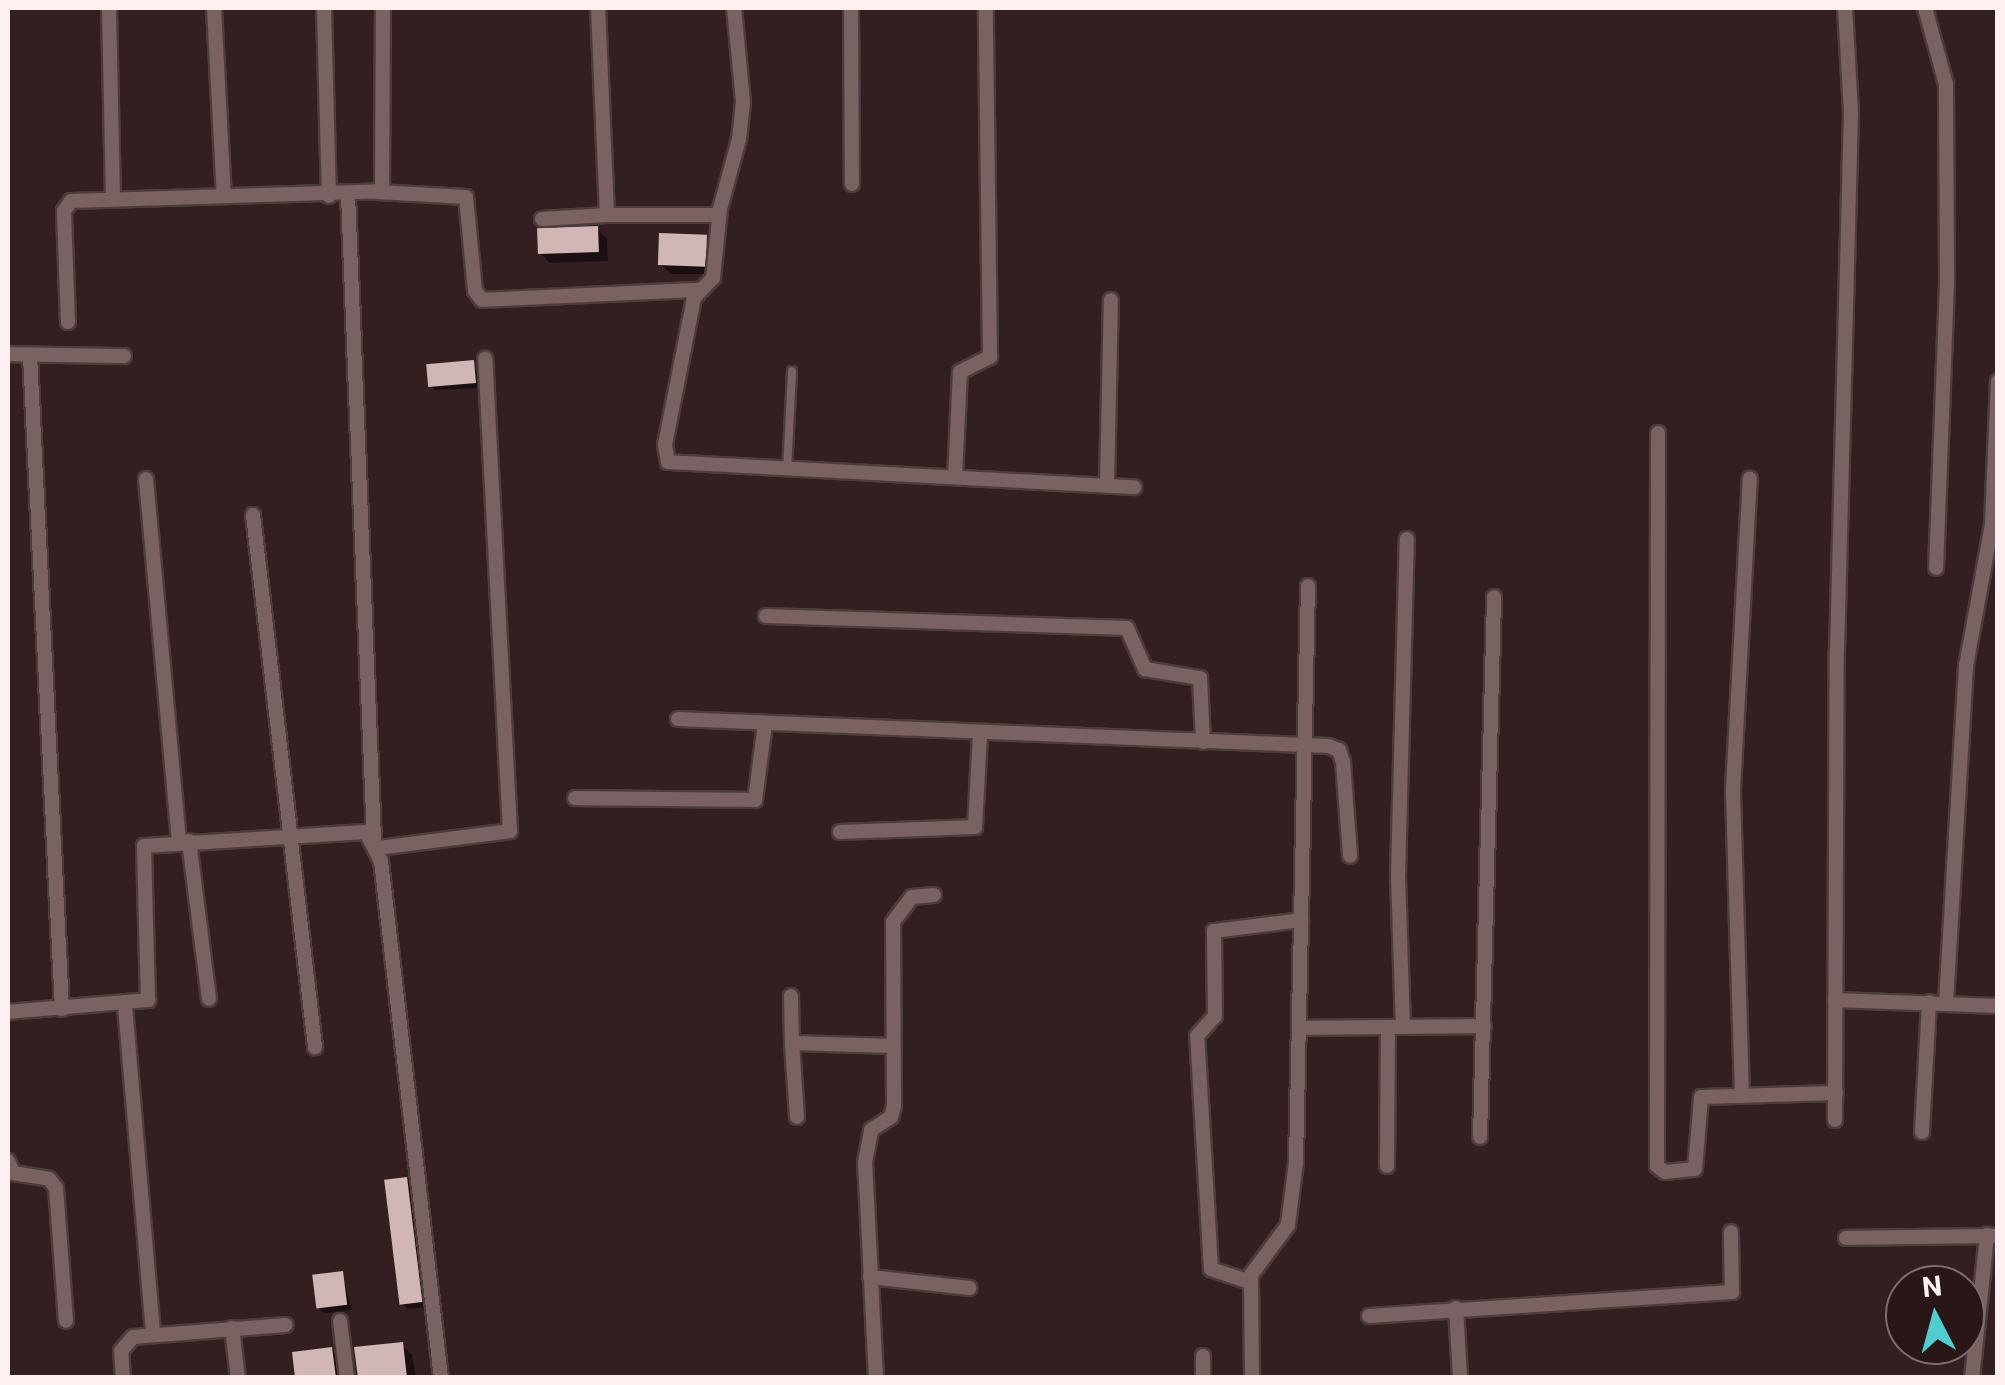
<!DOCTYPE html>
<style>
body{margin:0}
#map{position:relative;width:2005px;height:1385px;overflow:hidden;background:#341f20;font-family:Roboto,sans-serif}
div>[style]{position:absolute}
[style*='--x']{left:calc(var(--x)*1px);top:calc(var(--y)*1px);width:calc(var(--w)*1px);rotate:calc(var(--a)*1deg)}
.shadow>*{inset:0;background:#0007}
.building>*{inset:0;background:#d1b6b6;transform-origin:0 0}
.roads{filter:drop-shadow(2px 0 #4c3c3d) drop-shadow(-2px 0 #4c3c3d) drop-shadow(0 2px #4c3c3d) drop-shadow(0 -2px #4c3c3d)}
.lane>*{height:8px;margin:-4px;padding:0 4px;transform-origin:4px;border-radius:4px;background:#7a6162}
.street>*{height:14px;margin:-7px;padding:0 7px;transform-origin:7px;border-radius:7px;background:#7a6162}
span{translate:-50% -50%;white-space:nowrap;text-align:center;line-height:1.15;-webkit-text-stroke:10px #291617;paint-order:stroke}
.frame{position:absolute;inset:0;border:10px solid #fef0f0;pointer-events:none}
.north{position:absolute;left:1885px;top:1265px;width:100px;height:100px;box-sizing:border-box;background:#291617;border:2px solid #7e6d6e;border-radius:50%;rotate:354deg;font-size:28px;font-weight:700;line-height:40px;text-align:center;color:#fef0f0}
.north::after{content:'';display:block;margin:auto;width:35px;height:45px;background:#52cdcf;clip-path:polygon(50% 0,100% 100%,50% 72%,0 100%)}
</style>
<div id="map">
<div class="shadow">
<i style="clip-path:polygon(597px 229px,607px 239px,608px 261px,550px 263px,540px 253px)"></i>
<i style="clip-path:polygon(706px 237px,715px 247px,711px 274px,670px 274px,661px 264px)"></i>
<i style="clip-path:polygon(473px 362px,481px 388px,435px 390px,429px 384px)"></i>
<i style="clip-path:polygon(406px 1179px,412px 1185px,426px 1307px,408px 1309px,402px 1303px)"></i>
<i style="clip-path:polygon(342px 1274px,352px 1310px,324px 1313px,318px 1307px)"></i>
<i style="clip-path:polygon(402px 1345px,412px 1355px,416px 1378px,360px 1378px)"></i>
<i style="clip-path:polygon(332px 1350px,341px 1359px,344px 1378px,298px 1378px)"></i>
</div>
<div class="building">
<i style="left:598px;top:226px;width:26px;height:61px;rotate:88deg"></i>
<i style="left:659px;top:233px;width:48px;height:32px;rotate:2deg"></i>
<i style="left:474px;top:360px;width:23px;height:48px;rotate:85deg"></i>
<i style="left:407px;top:1177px;width:126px;height:23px;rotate:83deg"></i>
<i style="left:343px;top:1271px;width:34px;height:31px;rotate:83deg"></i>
<i style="clip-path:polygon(403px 1342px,407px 1378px,358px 1378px,354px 1347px)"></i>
<i style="clip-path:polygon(332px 1347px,336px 1378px,295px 1378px,292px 1352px)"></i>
</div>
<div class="roads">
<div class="lane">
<i style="--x:787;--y:471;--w:100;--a:-87.1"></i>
</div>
<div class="street">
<i style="--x:109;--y:8;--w:187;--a:88.8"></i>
<i style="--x:214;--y:8;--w:188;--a:87"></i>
<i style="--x:324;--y:8;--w:188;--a:88.5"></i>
<i style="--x:598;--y:8;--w:207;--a:87.5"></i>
<i style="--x:607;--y:215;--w:112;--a:0"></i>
<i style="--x:734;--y:8;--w:94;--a:84.5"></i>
<i style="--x:743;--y:102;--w:37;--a:96"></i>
<i style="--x:739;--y:139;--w:73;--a:105.2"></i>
<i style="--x:720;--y:209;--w:69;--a:95.8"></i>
<i style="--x:713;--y:278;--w:28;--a:134"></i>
<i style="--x:694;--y:298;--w:150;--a:101.2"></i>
<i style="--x:665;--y:445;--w:17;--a:80"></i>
<i style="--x:668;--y:462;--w:467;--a:3.1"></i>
<i style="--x:851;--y:8;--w:176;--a:89.7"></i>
<i style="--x:1925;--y:8;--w:79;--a:74.6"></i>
<i style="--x:1946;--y:84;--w:199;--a:89.7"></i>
<i style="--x:1947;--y:283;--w:285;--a:92.2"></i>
<i style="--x:378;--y:192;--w:88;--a:3.3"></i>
<i style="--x:466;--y:197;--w:94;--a:84.5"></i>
<i style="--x:475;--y:291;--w:11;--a:52"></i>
<i style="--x:482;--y:300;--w:216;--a:-2.7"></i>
<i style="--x:348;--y:195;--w:645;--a:87.69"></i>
<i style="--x:542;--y:219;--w:65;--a:-3.5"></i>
<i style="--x:68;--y:322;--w:111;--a:-92.1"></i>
<i style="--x:64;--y:211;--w:12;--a:-55"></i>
<i style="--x:71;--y:201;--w:311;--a:-1.8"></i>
<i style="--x:382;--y:191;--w:183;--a:-89.7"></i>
<i style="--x:8;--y:354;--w:116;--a:1"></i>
<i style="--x:30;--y:355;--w:655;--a:87.2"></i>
<i style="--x:1658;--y:433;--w:733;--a:90.08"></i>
<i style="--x:1657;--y:1166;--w:10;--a:37"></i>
<i style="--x:1665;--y:1172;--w:30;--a:-6"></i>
<i style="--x:1695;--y:1169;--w:72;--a:-85.2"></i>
<i style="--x:1701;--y:1097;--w:135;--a:-1.7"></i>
<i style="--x:955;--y:477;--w:105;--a:-87.3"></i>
<i style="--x:960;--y:372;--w:34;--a:-27"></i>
<i style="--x:990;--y:357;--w:349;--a:-90.7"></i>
<i style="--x:146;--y:479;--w:364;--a:84.8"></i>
<i style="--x:1107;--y:485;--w:185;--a:-88.8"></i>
<i style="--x:253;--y:515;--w:536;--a:83.35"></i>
<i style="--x:766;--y:616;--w:361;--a:1.9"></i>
<i style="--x:1127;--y:628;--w:45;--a:66.3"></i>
<i style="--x:1145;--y:669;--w:56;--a:9.3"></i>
<i style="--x:1200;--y:678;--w:64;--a:87.3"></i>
<i style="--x:678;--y:719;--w:651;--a:2.38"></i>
<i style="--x:1328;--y:746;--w:12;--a:20"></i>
<i style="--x:1339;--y:750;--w:13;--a:72"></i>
<i style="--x:1343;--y:762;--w:94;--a:85.7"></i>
<i style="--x:575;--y:798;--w:180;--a:0.6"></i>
<i style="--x:755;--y:800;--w:77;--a:-82.5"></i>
<i style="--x:840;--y:832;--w:135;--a:-2.1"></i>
<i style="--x:975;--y:827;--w:91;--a:-86.9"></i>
<i style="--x:189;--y:841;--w:159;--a:82.8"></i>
<i style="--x:378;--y:848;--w:133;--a:-7.3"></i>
<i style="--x:510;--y:831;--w:473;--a:-93"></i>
<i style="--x:791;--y:996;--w:47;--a:88.8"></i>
<i style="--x:1835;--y:1000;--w:163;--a:2.1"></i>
<i style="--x:1946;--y:1003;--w:338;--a:-86.6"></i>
<i style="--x:1966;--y:666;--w:144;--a:-79.6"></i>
<i style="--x:1992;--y:524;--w:143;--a:-87.6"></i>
<i style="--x:125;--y:1006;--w:328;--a:85.1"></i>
<i style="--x:8;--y:1012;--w:141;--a:-4.9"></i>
<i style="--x:148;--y:1000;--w:154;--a:-91.5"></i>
<i style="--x:144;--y:846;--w:222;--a:-3.6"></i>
<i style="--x:366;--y:832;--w:33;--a:63"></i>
<i style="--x:381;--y:861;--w:520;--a:83.38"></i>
<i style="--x:1403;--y:1027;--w:152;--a:-91.9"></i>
<i style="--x:1398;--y:875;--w:336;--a:-88.5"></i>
<i style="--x:1299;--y:1028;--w:185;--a:-0.6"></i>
<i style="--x:1742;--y:1096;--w:307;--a:-91.7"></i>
<i style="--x:1733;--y:789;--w:311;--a:-86.9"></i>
<i style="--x:797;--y:1117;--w:74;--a:-93.9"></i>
<i style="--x:792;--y:1043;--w:101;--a:1.7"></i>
<i style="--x:1835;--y:1120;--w:469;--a:-89.8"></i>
<i style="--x:1837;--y:651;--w:539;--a:-88.51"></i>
<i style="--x:1851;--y:112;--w:104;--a:-93.3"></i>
<i style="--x:1922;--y:1132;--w:130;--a:-86.9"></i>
<i style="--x:1480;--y:1137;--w:540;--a:-88.51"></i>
<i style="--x:8;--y:1161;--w:13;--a:67"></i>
<i style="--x:13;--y:1173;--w:36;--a:9"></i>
<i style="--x:49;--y:1179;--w:11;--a:52"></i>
<i style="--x:56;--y:1188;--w:133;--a:85.7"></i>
<i style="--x:1387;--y:1166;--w:139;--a:-89.6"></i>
<i style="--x:1846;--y:1238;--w:152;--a:-0.8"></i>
<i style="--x:870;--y:1277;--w:100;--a:6.3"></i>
<i style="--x:1250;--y:1282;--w:41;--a:-161.6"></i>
<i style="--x:1211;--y:1269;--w:233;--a:-93.4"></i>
<i style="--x:1197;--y:1036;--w:27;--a:-48"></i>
<i style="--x:1215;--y:1016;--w:85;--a:-90.7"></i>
<i style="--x:1214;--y:931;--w:88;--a:-7.2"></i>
<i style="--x:1456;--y:1308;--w:70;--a:86.7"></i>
<i style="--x:1369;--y:1316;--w:364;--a:-3.8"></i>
<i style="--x:1732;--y:1292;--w:60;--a:-91"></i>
<i style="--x:340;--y:1321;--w:57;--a:83"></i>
<i style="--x:232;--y:1328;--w:50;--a:83.2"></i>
<i style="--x:1203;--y:1356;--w:22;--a:90"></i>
<i style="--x:123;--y:1378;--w:27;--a:-94"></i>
<i style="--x:121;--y:1351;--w:18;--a:-49"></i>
<i style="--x:133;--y:1337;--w:153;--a:-4.5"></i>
<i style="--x:876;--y:1378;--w:216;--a:-92.9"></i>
<i style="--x:865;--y:1162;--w:33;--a:-79"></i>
<i style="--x:871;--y:1130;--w:24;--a:-33"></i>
<i style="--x:891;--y:1117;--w:11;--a:-75"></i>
<i style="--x:894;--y:1106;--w:184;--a:-90.3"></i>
<i style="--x:893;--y:922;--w:31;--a:-53"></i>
<i style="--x:912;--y:897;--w:22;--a:-5"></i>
<i style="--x:1252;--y:1378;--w:103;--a:-90.6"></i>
<i style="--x:1251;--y:1275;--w:62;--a:-53.5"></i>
<i style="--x:1288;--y:1225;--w:64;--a:-82.8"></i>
<i style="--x:1296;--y:1162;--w:576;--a:-88.81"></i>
<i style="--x:1972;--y:1378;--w:144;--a:-84"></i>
</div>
</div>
<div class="frame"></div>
<div class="north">N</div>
</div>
